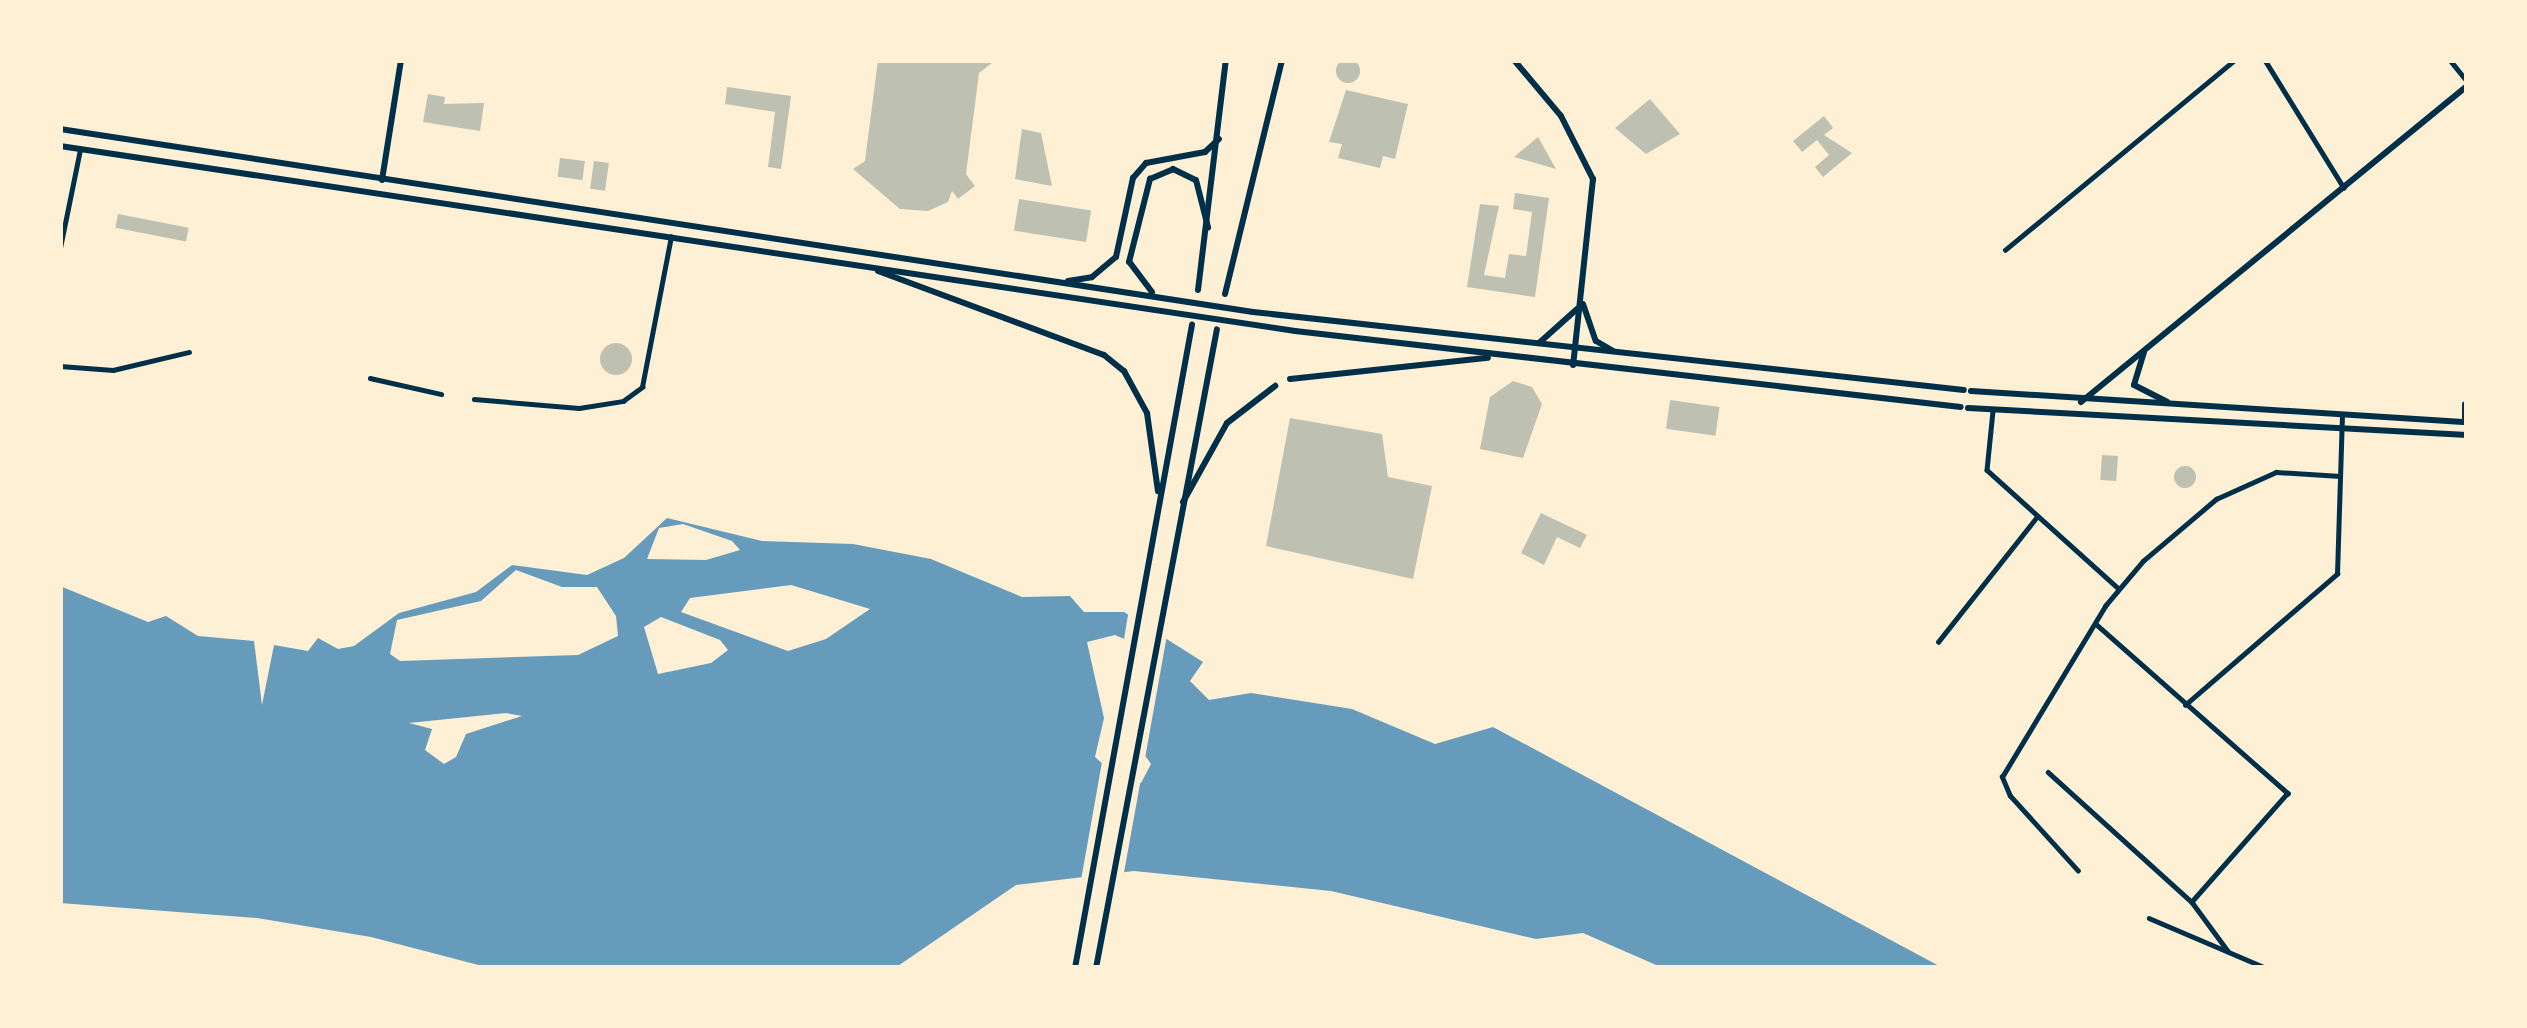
<!DOCTYPE html>
<style>
body{margin:0}
#map{position:relative;width:2527px;height:1028px;overflow:hidden;background:#fdf0d5;font-family:Commissioner,sans-serif}
div>[style]{position:absolute}
[style*='--x']{left:calc(var(--x)*1px);top:calc(var(--y)*1px);width:calc(var(--w)*1px);rotate:calc(var(--a)*1deg)}
.water>*{inset:0;background:#669bbc}
.pier>*{inset:0;background:#fdf0d5}
.building>*{inset:0;background:#bec0b2;transform-origin:0 0}
.round{border-radius:50%}
.minor>*{height:4.5px;margin:-2.25px;padding:0 2.25px;transform-origin:2.25px;border-radius:2.25px;background:#003049}
.secondary>*{height:6px;margin:-3px;padding:0 3px;transform-origin:3px;border-radius:3px;background:#003049}
.primary>*{height:6px;margin:-3px;padding:0 3px;transform-origin:3px;border-radius:3px;background:#003049}
span{translate:-50% -50%;white-space:nowrap;text-align:center;line-height:1.15;-webkit-text-stroke:10px #fdf0d5;paint-order:stroke}
.frame{position:absolute;inset:0;border:63px solid #fdf0d5;pointer-events:none}
</style>
<div id="map">
<div class="water">
<i style="clip-path:polygon(evenodd,667px 518px,762px 541px,853px 544px,931px 559px,1022px 597px,1070px 596px,1084px 612px,1124px 612px,1203px 662px,1190px 681px,1209px 700px,1251px 693px,1352px 709px,1435px 744px,1493px 727px,1943px 968px,1663px 968px,1583px 933px,1536px 939px,1331px 891px,1134px 871px,1016px 885px,895px 968px,490px 968px,371px 937px,257px 918px,60px 903px,60px 586px,148px 622px,166px 616px,198px 636px,254px 641px,262px 705px,274px 645px,308px 651px,318px 638px,338px 649px,354px 646px,399px 613px,476px 592px,512px 565px,587px 575px,624px 558px,667px 518px,683px 524px,732px 541px,740px 550px,706px 560px,647px 559px,659px 528px,683px 524px,667px 518px,516px 570px,562px 587px,597px 587px,616px 616px,618px 636px,578px 655px,400px 661px,390px 654px,397px 620px,481px 601px,516px 570px,667px 518px,791px 585px,870px 609px,826px 639px,788px 651px,681px 612px,690px 598px,791px 585px,667px 518px,661px 617px,720px 640px,728px 650px,711px 663px,658px 674px,644px 627px,661px 617px,667px 518px,1115px 635px,1140px 646px,1152px 675px,1141px 750px,1151px 764px,1141px 783px,1125px 784px,1095px 757px,1104px 718px,1087px 642px,1115px 635px,667px 518px,506px 713px,522px 716px,466px 734px,456px 757px,444px 764px,425px 750px,432px 729px,409px 723px,506px 713px)"></i>
</div>
<div class="pier">
<i style="clip-path:polygon(1129px 609px,1167px 635px,1144px 764px,1133px 736px,1147px 664px,1123px 645px)"></i>
<i style="clip-path:polygon(1102px 762px,1127px 778px,1142px 773px,1123px 878px,1081px 880px)"></i>
</div>
<div class="building">
<i class="round" style="left:1336px;top:59px;width:24px;height:24px"></i>
<i style="clip-path:polygon(878px 60px,992px 63px,979px 73px,971px 135px,966px 174px,975px 186px,958px 199px,952px 191px,948px 202px,928px 211px,900px 209px,853px 169px,865px 161px)"></i>
<i style="clip-path:polygon(727px 87px,791px 96px,781px 169px,768px 167px,775px 112px,725px 104px)"></i>
<i style="clip-path:polygon(1346px 90px,1408px 104px,1395px 159px,1383px 156px,1380px 168px,1338px 158px,1342px 144px,1329px 142px)"></i>
<i style="clip-path:polygon(428px 94px,445px 97px,444px 104px,484px 103px,480px 131px,423px 122px)"></i>
<i style="clip-path:polygon(1650px 99px,1680px 134px,1646px 154px,1615px 128px)"></i>
<i style="clip-path:polygon(1824px 116px,1833px 128px,1824px 135px,1852px 153px,1823px 177px,1815px 167px,1829px 155px,1817px 140px,1802px 152px,1793px 141px)"></i>
<i style="clip-path:polygon(1022px 129px,1041px 133px,1052px 186px,1015px 179px)"></i>
<i style="clip-path:polygon(1538px 137px,1556px 169px,1514px 157px)"></i>
<i style="left:560px;top:158px;width:25px;height:19px;rotate:7deg"></i>
<i style="left:594px;top:161px;width:15px;height:28px;rotate:8deg"></i>
<i style="clip-path:polygon(1515px 193px,1549px 198px,1535px 297px,1467px 287px,1480px 204px,1499px 206px,1484px 275px,1505px 278px,1509px 254px,1526px 256px,1532px 212px,1513px 209px)"></i>
<i style="left:1019px;top:199px;width:73px;height:32px;rotate:9deg"></i>
<i style="left:118px;top:214px;width:72px;height:14px;rotate:11deg"></i>
<i class="round" style="left:600px;top:343px;width:32px;height:32px"></i>
<i style="clip-path:polygon(1513px 381px,1532px 387px,1542px 404px,1523px 458px,1480px 449px,1490px 397px)"></i>
<i style="left:1670px;top:400px;width:50px;height:29px;rotate:8deg"></i>
<i style="clip-path:polygon(1290px 418px,1382px 434px,1388px 477px,1432px 486px,1413px 579px,1266px 546px)"></i>
<i style="left:2102px;top:455px;width:16px;height:25px;rotate:4deg"></i>
<i class="round" style="left:2174px;top:466px;width:22px;height:22px"></i>
<i style="clip-path:polygon(1541px 513px,1587px 535px,1580px 548px,1557px 537px,1544px 565px,1521px 553px)"></i>
</div>
<div class="minor">
<i style="--x:2265;--y:60;--w:150;--a:58.3"></i>
<i style="--x:2450;--y:60;--w:27;--a:51"></i>
<i style="--x:60;--y:248;--w:100;--a:-78.5"></i>
<i style="--x:2005;--y:250;--w:298;--a:-39.6"></i>
<i style="--x:60;--y:366;--w:53;--a:4.3"></i>
<i style="--x:113;--y:370;--w:78;--a:-13.3"></i>
<i style="--x:370;--y:378;--w:73;--a:12.7"></i>
<i style="--x:474;--y:399;--w:105;--a:4.9"></i>
<i style="--x:579;--y:408;--w:45;--a:-9"></i>
<i style="--x:623;--y:401;--w:24;--a:-36"></i>
<i style="--x:642;--y:387;--w:153;--a:-79.1"></i>
<i style="--x:1993;--y:411;--w:59;--a:95.8"></i>
<i style="--x:1987;--y:470;--w:175;--a:42"></i>
<i style="--x:2464;--y:422;--w:18;--a:-90"></i>
<i style="--x:2096;--y:624;--w:256;--a:41.4"></i>
<i style="--x:2288;--y:793;--w:145;--a:131.4"></i>
<i style="--x:1938;--y:642;--w:157;--a:-51.7"></i>
<i style="--x:2185;--y:705;--w:201;--a:-40.8"></i>
<i style="--x:2337;--y:574;--w:156;--a:-88.2"></i>
<i style="--x:2048;--y:772;--w:194;--a:42.1"></i>
<i style="--x:2192;--y:902;--w:61;--a:53.7"></i>
<i style="--x:2078;--y:871;--w:101;--a:-132.2"></i>
<i style="--x:2010;--y:796;--w:21;--a:-113"></i>
<i style="--x:2002;--y:777;--w:200;--a:-58.9"></i>
<i style="--x:2105;--y:606;--w:59;--a:-49.8"></i>
<i style="--x:2143;--y:561;--w:96;--a:-40.3"></i>
<i style="--x:2216;--y:499;--w:66;--a:-24.2"></i>
<i style="--x:2276;--y:472;--w:64;--a:3.6"></i>
<i style="--x:2149;--y:918;--w:127;--a:23.1"></i>
</div>
<div class="secondary">
<i style="--x:382;--y:180;--w:121;--a:-81"></i>
<i style="--x:2081;--y:402;--w:499;--a:-39.3"></i>
</div>
<div class="primary">
<i style="--x:1514;--y:60;--w:73;--a:50"></i>
<i style="--x:1561;--y:116;--w:71;--a:63.1"></i>
<i style="--x:1593;--y:179;--w:187;--a:96.1"></i>
<i style="--x:60;--y:129;--w:1207;--a:8.72"></i>
<i style="--x:1253;--y:312;--w:715;--a:6.26"></i>
<i style="--x:60;--y:146;--w:1249;--a:8.52"></i>
<i style="--x:1295;--y:331;--w:670;--a:6.51"></i>
<i style="--x:878;--y:271;--w:241;--a:20.4"></i>
<i style="--x:1104;--y:355;--w:26;--a:39"></i>
<i style="--x:1124;--y:371;--w:48;--a:61.3"></i>
<i style="--x:1147;--y:413;--w:79;--a:82"></i>
<i style="--x:1068;--y:281;--w:24;--a:-9"></i>
<i style="--x:1092;--y:277;--w:31;--a:-40"></i>
<i style="--x:1116;--y:257;--w:81;--a:-77.9"></i>
<i style="--x:1133;--y:178;--w:20;--a:-49"></i>
<i style="--x:1146;--y:163;--w:60;--a:-10.6"></i>
<i style="--x:1205;--y:152;--w:19;--a:-43"></i>
<i style="--x:1198;--y:290;--w:232;--a:-83.1"></i>
<i style="--x:1152;--y:292;--w:38;--a:-127"></i>
<i style="--x:1129;--y:262;--w:86;--a:-75.8"></i>
<i style="--x:1150;--y:179;--w:25;--a:-23"></i>
<i style="--x:1173;--y:169;--w:25;--a:26"></i>
<i style="--x:1196;--y:180;--w:49;--a:75.7"></i>
<i style="--x:1225;--y:294;--w:241;--a:-76.3"></i>
<i style="--x:1583;--y:304;--w:39;--a:71"></i>
<i style="--x:1596;--y:341;--w:20;--a:30"></i>
<i style="--x:1539;--y:343;--w:51;--a:-41.8"></i>
<i style="--x:2144;--y:352;--w:34;--a:107"></i>
<i style="--x:2134;--y:385;--w:37;--a:27"></i>
<i style="--x:1290;--y:379;--w:199;--a:-6.1"></i>
<i style="--x:1971;--y:391;--w:497;--a:3.6"></i>
<i style="--x:1968;--y:408;--w:500;--a:3.1"></i>
<i style="--x:1183;--y:502;--w:90;--a:-60.9"></i>
<i style="--x:1227;--y:423;--w:61;--a:-37.6"></i>
<i style="--x:1075;--y:968;--w:654;--a:-79.69"></i>
<i style="--x:1096;--y:968;--w:650;--a:-79.28"></i>
</div>
<div class="frame"></div>
</div>
